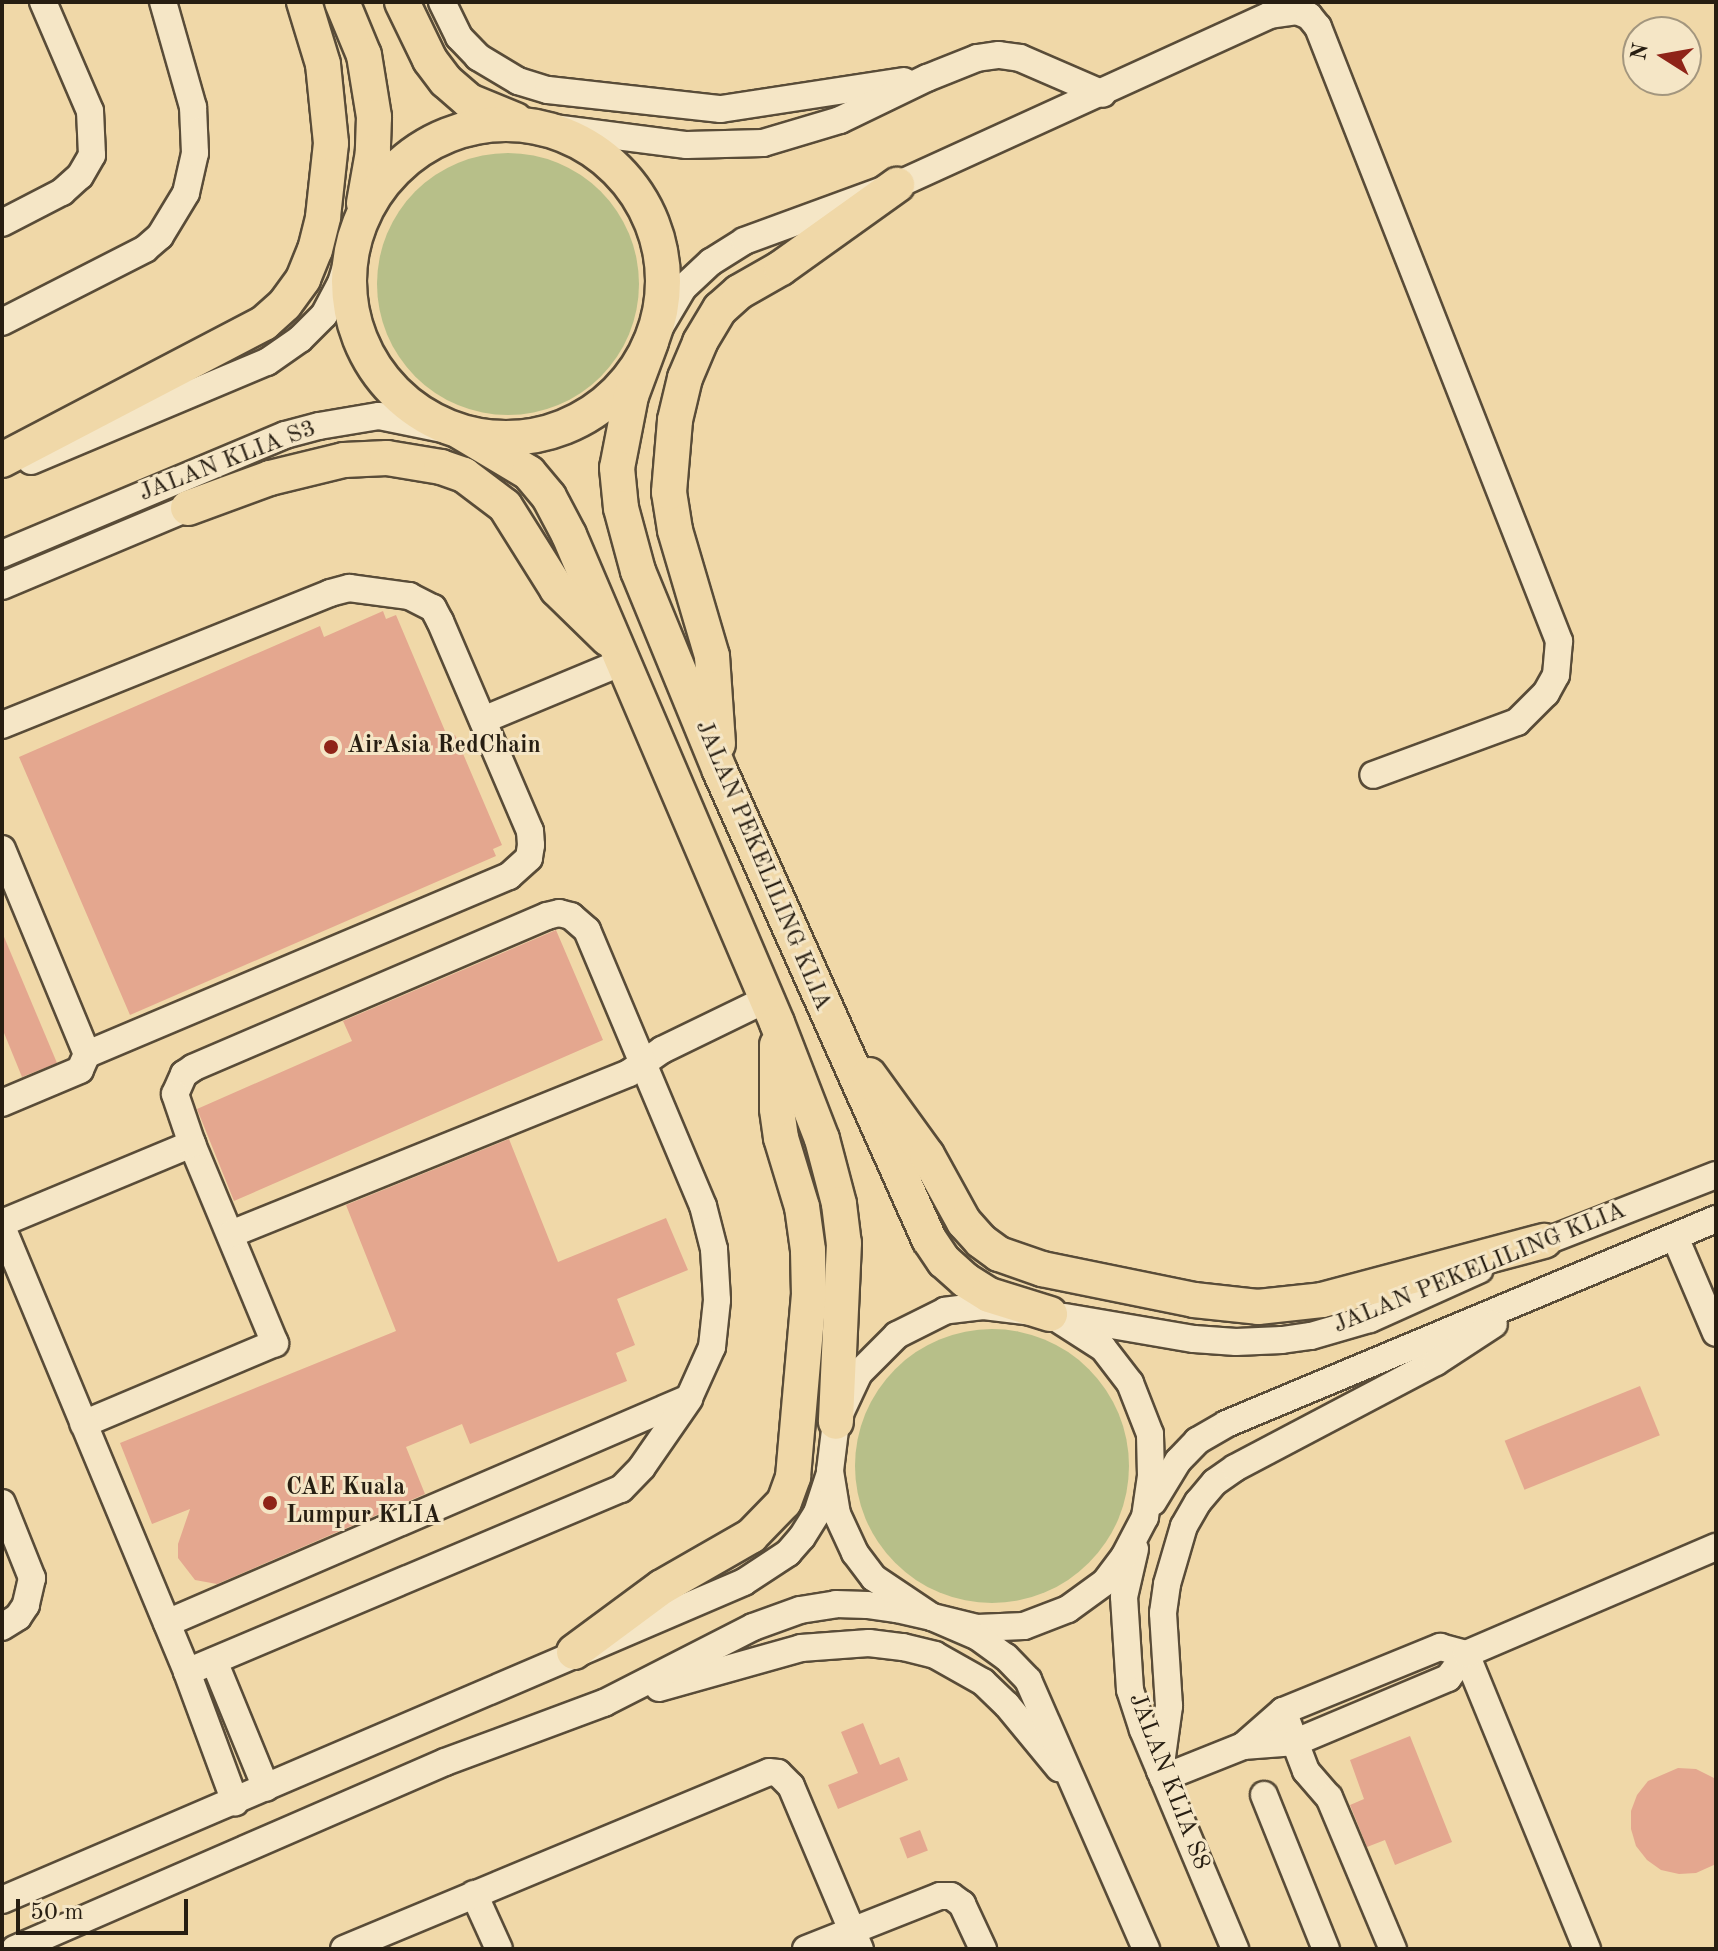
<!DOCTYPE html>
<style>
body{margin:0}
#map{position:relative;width:1718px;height:1951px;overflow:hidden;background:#f0d8a8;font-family:"Old Standard TT",serif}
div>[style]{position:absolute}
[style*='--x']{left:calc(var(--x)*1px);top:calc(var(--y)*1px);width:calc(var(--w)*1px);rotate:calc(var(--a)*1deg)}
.green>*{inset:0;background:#b7bf89}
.round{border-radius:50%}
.building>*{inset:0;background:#e4a78f;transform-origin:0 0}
.roads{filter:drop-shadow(2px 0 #594c38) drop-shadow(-2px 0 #594c38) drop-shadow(0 2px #594c38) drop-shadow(0 -2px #594c38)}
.minor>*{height:26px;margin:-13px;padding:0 13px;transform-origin:13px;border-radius:13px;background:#f5e6c6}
.major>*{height:34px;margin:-17px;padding:0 17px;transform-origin:17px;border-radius:17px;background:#f0d8a8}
.major>.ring{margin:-17px;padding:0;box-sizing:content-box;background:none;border:34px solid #f0d8a8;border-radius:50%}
.dots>*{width:22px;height:22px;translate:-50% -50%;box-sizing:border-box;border:4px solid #f5e6c6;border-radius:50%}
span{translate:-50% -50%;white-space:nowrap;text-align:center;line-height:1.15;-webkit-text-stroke:6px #f5e6c6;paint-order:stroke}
.street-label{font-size:24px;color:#271e12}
.poi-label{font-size:24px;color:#271e12;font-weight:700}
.left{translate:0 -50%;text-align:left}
.frame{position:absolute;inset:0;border:4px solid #271e12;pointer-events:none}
.north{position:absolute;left:1622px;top:16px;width:80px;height:80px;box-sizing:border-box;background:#f5e6c6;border:2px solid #a3967e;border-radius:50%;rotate:281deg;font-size:22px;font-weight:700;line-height:32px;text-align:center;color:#271e12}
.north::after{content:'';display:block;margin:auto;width:28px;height:36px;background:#8f2418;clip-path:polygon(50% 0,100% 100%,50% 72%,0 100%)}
.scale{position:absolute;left:16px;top:1899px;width:172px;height:36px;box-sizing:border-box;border:4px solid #271e12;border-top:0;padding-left:10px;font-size:24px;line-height:28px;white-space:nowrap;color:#271e12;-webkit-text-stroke:6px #f5e6c6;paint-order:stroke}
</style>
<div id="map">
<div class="green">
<i class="round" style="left:377px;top:153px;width:262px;height:262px"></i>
<i class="round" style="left:855px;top:1329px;width:274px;height:274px"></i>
</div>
<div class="building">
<i style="clip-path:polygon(383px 611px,386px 619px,396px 615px,448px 738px,455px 735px,502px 845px,493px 849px,496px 856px,130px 1015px,19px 757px,320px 626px,324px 637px)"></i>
<i style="clip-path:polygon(556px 930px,603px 1040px,234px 1201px,197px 1109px,352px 1041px,343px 1021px)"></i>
<i style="clip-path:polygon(2px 932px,57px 1063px,22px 1077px,2px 1028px)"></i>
<i style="clip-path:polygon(509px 1139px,558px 1262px,666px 1218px,688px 1270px,617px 1299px,635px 1345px,616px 1353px,627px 1381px,470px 1444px,462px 1424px,406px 1447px,425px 1494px,217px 1584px,195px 1580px,178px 1558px,178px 1544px,190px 1509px,152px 1524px,120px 1443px,396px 1331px,346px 1205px)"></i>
<i style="left:1640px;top:1386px;width:53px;height:146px;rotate:68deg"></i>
<i style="clip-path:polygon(863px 1723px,880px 1765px,899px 1757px,908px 1780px,838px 1809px,828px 1785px,858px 1773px,841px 1732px)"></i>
<i style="clip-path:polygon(1410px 1736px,1452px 1842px,1395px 1865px,1385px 1840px,1367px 1847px,1350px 1805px,1364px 1799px,1350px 1760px)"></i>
<i style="clip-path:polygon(1678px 1768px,1696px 1769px,1716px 1779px,1716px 1864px,1696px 1873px,1679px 1874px,1661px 1870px,1647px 1860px,1636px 1846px,1631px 1829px,1631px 1811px,1637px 1795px,1648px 1781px)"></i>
<i style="left:920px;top:1830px;width:22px;height:22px;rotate:69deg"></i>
</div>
<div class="roads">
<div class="minor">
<i style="--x:442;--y:2;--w:39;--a:64"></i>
<i style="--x:459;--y:37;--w:28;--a:46"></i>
<i style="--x:478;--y:57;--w:47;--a:31"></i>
<i style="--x:518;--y:81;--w:31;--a:17"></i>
<i style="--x:548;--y:90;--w:174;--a:6.3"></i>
<i style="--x:721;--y:109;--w:185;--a:-8.7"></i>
<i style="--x:538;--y:126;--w:150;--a:7.3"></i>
<i style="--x:687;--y:145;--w:76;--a:-1.5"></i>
<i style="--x:763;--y:143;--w:80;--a:-16.6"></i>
<i style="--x:840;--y:120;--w:97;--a:-25.8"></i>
<i style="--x:927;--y:78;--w:54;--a:-21.8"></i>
<i style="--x:977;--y:58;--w:22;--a:-8"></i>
<i style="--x:999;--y:55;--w:21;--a:8"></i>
<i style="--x:1020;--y:58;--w:90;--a:23.4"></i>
<i style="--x:2;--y:223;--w:68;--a:-27.3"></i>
<i style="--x:62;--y:192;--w:24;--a:-42"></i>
<i style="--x:80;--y:176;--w:24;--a:-60"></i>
<i style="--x:92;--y:155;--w:44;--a:-92.6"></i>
<i style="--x:90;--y:111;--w:119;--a:-113.3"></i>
<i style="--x:2;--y:322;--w:161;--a:-27"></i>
<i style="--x:145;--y:249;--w:20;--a:-41"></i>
<i style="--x:160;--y:236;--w:50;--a:-58.8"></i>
<i style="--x:186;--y:193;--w:41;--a:-77.3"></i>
<i style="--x:195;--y:153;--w:46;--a:-92.5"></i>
<i style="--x:193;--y:107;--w:109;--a:-105.9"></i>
<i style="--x:651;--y:342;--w:63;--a:-59.3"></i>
<i style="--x:683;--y:288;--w:38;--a:-43"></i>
<i style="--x:711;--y:262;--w:39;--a:-32"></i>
<i style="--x:744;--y:241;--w:163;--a:-20.1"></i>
<i style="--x:897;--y:185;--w:410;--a:-24.5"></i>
<i style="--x:1270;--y:15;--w:27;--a:-8"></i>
<i style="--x:1297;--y:11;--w:13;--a:23"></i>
<i style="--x:1309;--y:16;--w:14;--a:51"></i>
<i style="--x:1318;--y:27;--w:660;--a:68.57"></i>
<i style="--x:1559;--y:641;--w:34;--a:95"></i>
<i style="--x:1556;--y:675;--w:21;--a:119"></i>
<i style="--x:1546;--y:693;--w:41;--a:135"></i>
<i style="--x:1517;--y:722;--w:153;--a:159.8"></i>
<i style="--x:31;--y:461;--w:256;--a:-22.8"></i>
<i style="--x:267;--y:362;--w:40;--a:-34.9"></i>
<i style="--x:300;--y:339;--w:34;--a:-45"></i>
<i style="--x:324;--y:315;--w:36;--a:-62"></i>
<i style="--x:341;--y:283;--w:54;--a:-72.9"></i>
<i style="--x:2;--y:554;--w:307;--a:-22.8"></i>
<i style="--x:285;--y:435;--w:35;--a:-15"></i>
<i style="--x:319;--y:426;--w:61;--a:-9.5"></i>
<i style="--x:379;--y:416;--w:85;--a:11.6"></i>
<i style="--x:2;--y:586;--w:202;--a:-22.8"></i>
<i style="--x:483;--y:720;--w:151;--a:-22.6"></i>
<i style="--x:2;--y:725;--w:354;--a:-21.9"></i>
<i style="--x:330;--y:593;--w:20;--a:-15"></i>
<i style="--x:349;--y:588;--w:61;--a:7.6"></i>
<i style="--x:409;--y:596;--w:27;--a:27"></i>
<i style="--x:433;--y:608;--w:15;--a:62"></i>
<i style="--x:440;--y:621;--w:228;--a:66.8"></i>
<i style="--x:530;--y:831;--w:14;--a:86"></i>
<i style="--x:531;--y:845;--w:13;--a:99"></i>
<i style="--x:529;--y:858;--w:27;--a:138"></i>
<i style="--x:509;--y:876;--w:458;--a:157.1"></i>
<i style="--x:87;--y:1054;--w:17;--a:114"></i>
<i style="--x:80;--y:1070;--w:85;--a:157.1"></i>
<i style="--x:2;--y:849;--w:222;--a:67.5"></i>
<i style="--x:2;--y:1223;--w:206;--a:-22.6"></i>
<i style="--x:192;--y:1144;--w:216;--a:67.4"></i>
<i style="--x:275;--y:1343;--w:208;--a:157.1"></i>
<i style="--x:2;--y:1227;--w:482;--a:67.4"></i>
<i style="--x:187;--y:1672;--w:139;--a:69.7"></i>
<i style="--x:231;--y:1234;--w:429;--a:-22"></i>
<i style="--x:629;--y:1073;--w:40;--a:-34.9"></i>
<i style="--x:662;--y:1050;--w:117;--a:-25.9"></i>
<i style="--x:1675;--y:1237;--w:104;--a:66.9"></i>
<i style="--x:1529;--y:1248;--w:201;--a:-21.3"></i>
<i style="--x:1065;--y:1317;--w:131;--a:9.7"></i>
<i style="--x:1194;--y:1339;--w:42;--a:4.1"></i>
<i style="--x:1236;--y:1342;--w:46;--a:-2.5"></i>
<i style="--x:1282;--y:1340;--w:29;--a:-8"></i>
<i style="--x:1311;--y:1336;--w:61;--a:-16.1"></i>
<i style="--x:1370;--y:1319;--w:120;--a:-24.2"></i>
<i style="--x:1153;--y:1502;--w:48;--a:-58.6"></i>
<i style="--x:1178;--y:1461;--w:28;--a:-46"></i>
<i style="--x:1197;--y:1441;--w:34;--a:-30"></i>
<i style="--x:1226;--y:1424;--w:531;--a:-22.7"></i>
<i style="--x:2;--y:1503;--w:81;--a:68.2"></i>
<i style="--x:32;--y:1578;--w:28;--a:103"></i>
<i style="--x:26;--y:1605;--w:14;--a:124"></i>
<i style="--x:18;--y:1617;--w:19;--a:148"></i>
<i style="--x:1135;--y:1549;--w:49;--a:102.9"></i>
<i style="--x:1124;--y:1597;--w:93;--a:86.3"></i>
<i style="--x:1130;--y:1690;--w:42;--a:72"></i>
<i style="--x:1143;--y:1730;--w:238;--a:67.2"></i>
<i style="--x:167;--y:1623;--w:568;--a:-23.32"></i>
<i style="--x:689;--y:1398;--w:56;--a:-65.7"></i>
<i style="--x:712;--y:1347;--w:47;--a:-83.9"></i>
<i style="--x:717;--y:1300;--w:51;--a:-93.4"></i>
<i style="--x:714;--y:1249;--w:44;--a:-104.3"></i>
<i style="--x:703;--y:1206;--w:299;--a:-112.8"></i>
<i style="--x:587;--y:930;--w:21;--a:-139"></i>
<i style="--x:571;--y:916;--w:12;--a:-166"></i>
<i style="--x:559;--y:913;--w:12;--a:166"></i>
<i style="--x:547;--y:916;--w:385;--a:156.8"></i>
<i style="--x:193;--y:1068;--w:11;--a:146"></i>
<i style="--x:184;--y:1074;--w:22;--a:114"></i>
<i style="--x:175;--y:1094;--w:53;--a:71.2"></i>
<i style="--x:1466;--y:1654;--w:319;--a:67.7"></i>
<i style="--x:214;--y:1661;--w:137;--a:67.7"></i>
<i style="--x:187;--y:1672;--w:471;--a:-22.9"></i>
<i style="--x:621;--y:1489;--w:30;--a:-46"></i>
<i style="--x:642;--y:1467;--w:83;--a:-55.3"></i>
<i style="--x:659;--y:1688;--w:148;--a:-15.7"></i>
<i style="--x:801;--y:1648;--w:68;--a:-4.2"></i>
<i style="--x:869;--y:1643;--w:34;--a:7"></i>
<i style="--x:903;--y:1647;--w:33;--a:14"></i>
<i style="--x:935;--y:1655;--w:55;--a:29.4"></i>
<i style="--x:983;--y:1682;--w:33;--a:44"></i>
<i style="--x:1007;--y:1705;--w:82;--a:50.5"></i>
<i style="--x:1283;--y:1711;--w:64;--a:69"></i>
<i style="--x:1306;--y:1771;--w:35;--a:49"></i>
<i style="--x:1329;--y:1797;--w:165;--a:67.2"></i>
<i style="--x:1243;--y:1746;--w:53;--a:-41.2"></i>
<i style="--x:1283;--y:1711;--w:170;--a:-22.2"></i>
<i style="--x:1440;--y:1647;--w:27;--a:15"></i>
<i style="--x:1160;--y:1771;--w:66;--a:-82.1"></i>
<i style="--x:1169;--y:1706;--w:93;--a:-93.7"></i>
<i style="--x:1163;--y:1613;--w:29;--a:-82"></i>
<i style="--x:1167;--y:1584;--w:60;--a:-73.7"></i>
<i style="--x:1184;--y:1526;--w:28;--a:-60"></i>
<i style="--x:1198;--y:1502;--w:26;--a:-50"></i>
<i style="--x:1215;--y:1482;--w:24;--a:-35"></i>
<i style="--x:1235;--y:1468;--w:227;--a:-27.8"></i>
<i style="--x:1436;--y:1362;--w:69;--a:-33.2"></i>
<i style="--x:1163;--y:1778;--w:86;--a:-21.8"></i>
<i style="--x:1243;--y:1746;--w:53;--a:-4.3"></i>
<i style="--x:1296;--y:1742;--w:165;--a:-22.8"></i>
<i style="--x:1448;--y:1678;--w:30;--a:-53"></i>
<i style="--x:1466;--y:1654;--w:272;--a:-23.2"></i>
<i style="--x:1264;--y:1795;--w:166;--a:68.1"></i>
<i style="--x:474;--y:1894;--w:60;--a:65.6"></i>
<i style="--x:2;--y:1900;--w:807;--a:-23.2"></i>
<i style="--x:744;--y:1582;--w:53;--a:-33.4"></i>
<i style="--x:788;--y:1553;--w:21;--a:-49"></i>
<i style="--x:802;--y:1537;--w:28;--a:-58"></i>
<i style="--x:817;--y:1513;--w:39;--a:-72"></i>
<i style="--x:15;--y:1949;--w:469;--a:-23.5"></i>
<i style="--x:445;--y:1762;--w:170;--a:-20.4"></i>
<i style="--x:604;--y:1703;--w:167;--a:-27"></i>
<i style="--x:753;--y:1627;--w:50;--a:-19.9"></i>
<i style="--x:800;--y:1610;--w:36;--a:-9"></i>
<i style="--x:836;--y:1604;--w:31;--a:2"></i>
<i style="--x:867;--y:1605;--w:30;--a:8"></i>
<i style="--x:897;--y:1609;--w:36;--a:13"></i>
<i style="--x:932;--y:1617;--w:46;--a:13.7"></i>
<i style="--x:977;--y:1628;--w:47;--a:-2.4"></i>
<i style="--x:1024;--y:1626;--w:47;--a:-21.1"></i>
<i style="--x:1068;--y:1609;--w:46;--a:-36.1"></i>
<i style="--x:1105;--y:1582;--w:31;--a:-53"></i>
<i style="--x:1124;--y:1557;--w:45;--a:-62.3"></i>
<i style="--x:1145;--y:1517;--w:41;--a:-81.7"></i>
<i style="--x:1151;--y:1476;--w:42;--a:-91.4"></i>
<i style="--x:1150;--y:1434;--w:55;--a:-111.4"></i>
<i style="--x:1130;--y:1383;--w:44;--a:-127.6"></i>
<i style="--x:1103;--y:1348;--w:63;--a:-147.3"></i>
<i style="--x:1050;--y:1314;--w:67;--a:-173.2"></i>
<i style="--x:983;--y:1306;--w:38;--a:173"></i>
<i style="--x:945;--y:1311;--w:54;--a:153.4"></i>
<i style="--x:897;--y:1335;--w:54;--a:135"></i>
<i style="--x:859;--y:1373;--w:54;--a:115.1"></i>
<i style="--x:836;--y:1422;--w:49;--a:97"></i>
<i style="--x:830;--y:1471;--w:44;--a:80.8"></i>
<i style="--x:837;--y:1514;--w:43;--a:65.2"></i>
<i style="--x:855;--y:1553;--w:31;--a:53"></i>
<i style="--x:874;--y:1578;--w:70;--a:33.9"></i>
<i style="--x:932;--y:1617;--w:50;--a:23.5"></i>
<i style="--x:978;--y:1637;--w:34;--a:36"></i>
<i style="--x:1006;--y:1657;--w:32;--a:46"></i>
<i style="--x:1028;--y:1680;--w:294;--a:66.3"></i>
<i style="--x:344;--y:1949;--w:460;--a:-22.6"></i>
<i style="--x:769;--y:1772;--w:9;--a:6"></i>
<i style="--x:778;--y:1773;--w:18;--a:45"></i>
<i style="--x:791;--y:1786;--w:177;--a:67.1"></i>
<i style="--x:806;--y:1949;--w:144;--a:-21.6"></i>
<i style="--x:940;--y:1896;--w:11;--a:0"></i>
<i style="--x:951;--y:1896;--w:14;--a:36"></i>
<i style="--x:962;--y:1904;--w:50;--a:65"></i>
</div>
<div class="major">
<i style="--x:342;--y:2;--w:57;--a:67.5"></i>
<i style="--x:364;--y:55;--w:63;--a:80.8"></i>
<i style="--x:374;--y:117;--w:35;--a:92"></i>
<i style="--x:373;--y:152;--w:52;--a:100"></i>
<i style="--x:402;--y:2;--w:64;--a:64.2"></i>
<i style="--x:430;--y:60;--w:26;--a:53"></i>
<i style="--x:446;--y:81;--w:30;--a:41"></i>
<i style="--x:469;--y:101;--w:50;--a:22.4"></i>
<i class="ring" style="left:349px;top:124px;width:280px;height:280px"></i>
<i style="--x:651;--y:342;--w:58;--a:110.3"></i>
<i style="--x:631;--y:396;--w:73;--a:101"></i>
<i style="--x:617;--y:468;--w:40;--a:84.3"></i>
<i style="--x:621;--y:508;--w:65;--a:74.9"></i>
<i style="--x:638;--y:571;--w:216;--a:67.7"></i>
<i style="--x:720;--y:771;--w:513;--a:65.94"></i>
<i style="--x:929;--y:1239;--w:27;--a:56"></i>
<i style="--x:944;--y:1261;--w:28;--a:42"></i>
<i style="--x:965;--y:1280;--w:28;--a:32"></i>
<i style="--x:989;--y:1295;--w:64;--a:17.3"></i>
<i style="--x:462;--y:433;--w:78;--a:30.8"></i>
<i style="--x:529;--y:473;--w:31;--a:50"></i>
<i style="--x:549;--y:497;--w:43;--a:62.2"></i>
<i style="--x:569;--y:535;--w:530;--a:66.91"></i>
<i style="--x:777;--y:1023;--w:124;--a:68.8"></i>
<i style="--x:822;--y:1139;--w:67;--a:75.3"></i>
<i style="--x:839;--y:1204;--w:39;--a:83"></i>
<i style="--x:844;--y:1243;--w:179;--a:92.6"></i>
<i style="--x:2;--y:460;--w:296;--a:-27.6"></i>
<i style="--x:264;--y:323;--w:28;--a:-42"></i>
<i style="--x:285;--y:304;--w:31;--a:-54"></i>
<i style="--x:303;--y:279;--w:31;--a:-68"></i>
<i style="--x:315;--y:250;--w:34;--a:-76"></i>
<i style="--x:323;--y:217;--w:74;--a:-83.8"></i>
<i style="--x:331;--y:143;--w:79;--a:-95.8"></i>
<i style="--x:323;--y:64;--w:65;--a:-107"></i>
<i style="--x:188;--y:508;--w:87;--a:-20.1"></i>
<i style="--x:270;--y:478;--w:76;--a:-13.7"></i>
<i style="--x:344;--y:460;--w:43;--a:-2.7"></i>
<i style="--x:387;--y:458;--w:55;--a:9.5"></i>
<i style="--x:441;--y:467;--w:24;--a:19"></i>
<i style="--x:464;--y:475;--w:51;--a:37.1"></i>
<i style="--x:505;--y:506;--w:98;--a:57.9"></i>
<i style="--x:557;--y:589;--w:71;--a:44.4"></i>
<i style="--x:718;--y:744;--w:88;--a:-93.9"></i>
<i style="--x:712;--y:656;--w:131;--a:-106.4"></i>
<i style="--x:675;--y:530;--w:38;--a:-99"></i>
<i style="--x:669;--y:492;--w:72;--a:-85.2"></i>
<i style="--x:675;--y:420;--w:43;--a:-76.6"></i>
<i style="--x:685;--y:378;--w:39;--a:-67"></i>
<i style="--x:700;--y:342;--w:39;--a:-59"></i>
<i style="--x:720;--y:309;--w:25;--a:-42"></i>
<i style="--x:739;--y:292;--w:48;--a:-29.7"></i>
<i style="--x:781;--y:268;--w:143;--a:-35.6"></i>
<i style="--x:869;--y:1075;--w:99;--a:54.1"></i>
<i style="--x:927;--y:1155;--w:77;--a:61.1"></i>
<i style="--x:964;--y:1222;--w:25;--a:48"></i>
<i style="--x:981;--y:1241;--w:22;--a:36"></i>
<i style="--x:999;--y:1254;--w:46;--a:19.2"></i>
<i style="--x:1042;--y:1269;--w:155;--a:11.5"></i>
<i style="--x:1194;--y:1300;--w:64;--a:6.2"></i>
<i style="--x:1258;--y:1307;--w:64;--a:-6.2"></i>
<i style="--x:1322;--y:1300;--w:230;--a:-14.9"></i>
<i style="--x:574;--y:1652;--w:109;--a:-36.5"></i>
<i style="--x:662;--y:1587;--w:103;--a:-29.8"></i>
<i style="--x:751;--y:1536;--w:47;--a:-45.9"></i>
<i style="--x:784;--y:1502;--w:27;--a:-70"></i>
<i style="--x:793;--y:1477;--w:183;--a:-85"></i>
<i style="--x:809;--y:1295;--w:45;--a:-91.3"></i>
<i style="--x:808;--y:1250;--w:43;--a:-97.9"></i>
<i style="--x:802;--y:1207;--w:72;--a:-106.9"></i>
<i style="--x:781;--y:1138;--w:29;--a:-98"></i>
<i style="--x:777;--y:1109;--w:64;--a:-90"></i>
</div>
</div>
<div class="dots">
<i style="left:331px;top:747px;background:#8f2418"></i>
<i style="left:270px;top:1503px;background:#8f2418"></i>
</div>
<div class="street-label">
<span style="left:228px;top:462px;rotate:-21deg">JALAN KLIA S3</span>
<span style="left:762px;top:866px;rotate:67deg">JALAN PEKELILING KLIA</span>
<span style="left:1480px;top:1269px;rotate:-22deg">JALAN PEKELILING KLIA</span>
<span style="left:1168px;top:1782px;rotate:69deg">JALAN KLIA S8</span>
</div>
<div class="poi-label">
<span class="left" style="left:347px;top:747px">AirAsia RedChain</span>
<span class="left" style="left:286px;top:1503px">CAE Kuala<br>Lumpur KLIA</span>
</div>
<div class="frame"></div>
<div class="north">N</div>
<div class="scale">50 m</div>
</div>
